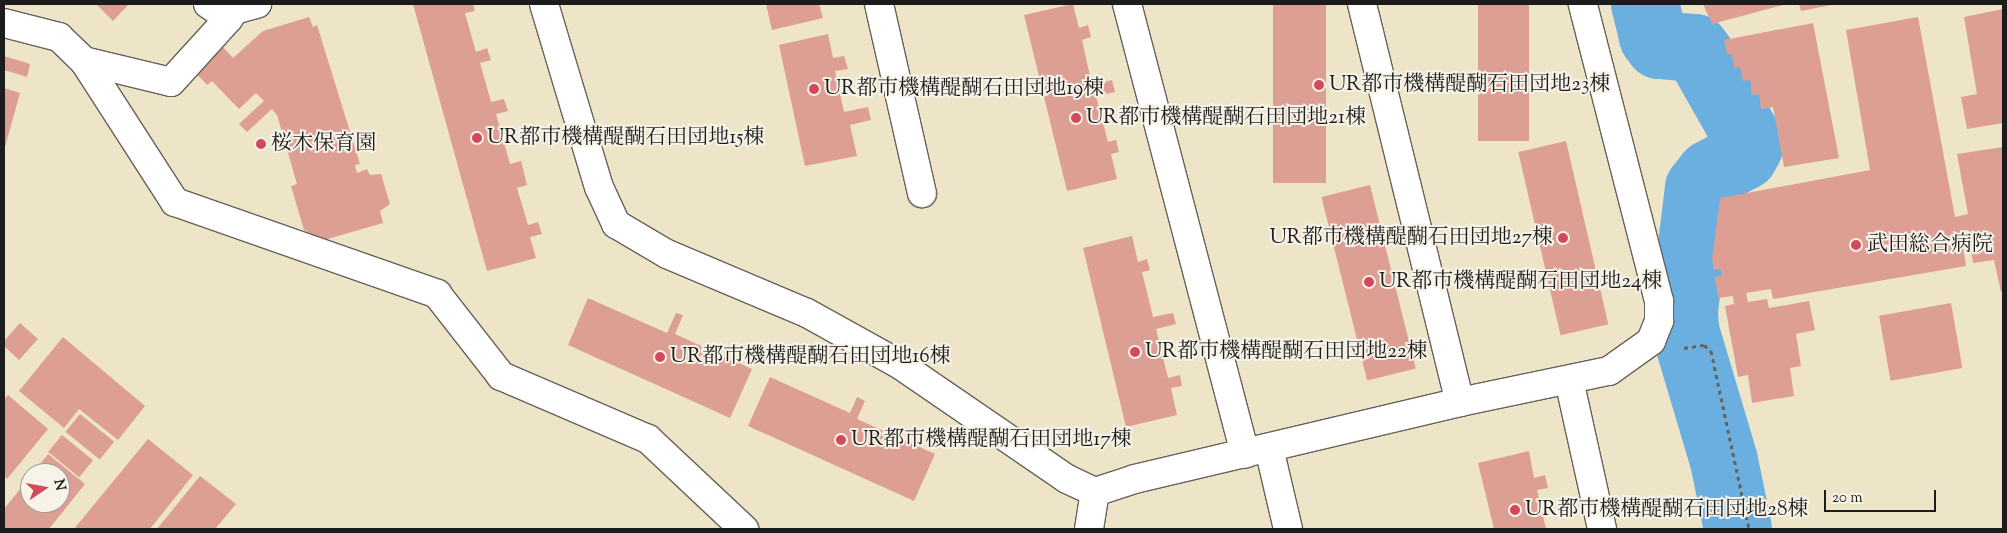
<!DOCTYPE html>
<meta charset="utf-8">
<style>
body{margin:0}
#map{position:relative;width:2007px;height:533px;overflow:hidden;background:#eee5c9;font-family:"Sorts Mill Goudy","Noto Serif JP",serif}
div>[style]{position:absolute}
[style*='--x']{left:calc(var(--x)*1px);top:calc(var(--y)*1px);width:calc(var(--w)*1px);rotate:calc(var(--a)*1deg)}
.river>*{height:68px;margin:-34px;padding:0 34px;transform-origin:34px;border-radius:34px;background:#6aafe0}
.building>*{inset:0;background:#dd9e93;transform-origin:0 0}
.path>*{height:3px;margin-top:-1.5px;transform-origin:0;background:repeating-linear-gradient(90deg,#666259 0 4px,transparent 0 8px)}
.roads{filter:drop-shadow(1px 0 #666259) drop-shadow(-1px 0 #666259) drop-shadow(0 1px #666259) drop-shadow(0 -1px #666259)}
.minor>*{height:28px;margin:-14px;padding:0 14px;transform-origin:14px;border-radius:14px;background:#fff}
.dots>*{width:14px;height:14px;translate:-50% -50%;box-sizing:border-box;border:2px solid #f7f3e8;border-radius:50%}
span{translate:-50% -50%;white-space:nowrap;text-align:center;line-height:1.15;-webkit-text-stroke:4px #f7f3e8;paint-order:stroke}
.poi-label{font-size:21px;color:#1c1c1c}
.left{translate:0 -50%;text-align:left}
.right{translate:-100% -50%;text-align:right}
.frame{position:absolute;inset:0;border:5px solid #1c1c1c;pointer-events:none}
.north{position:absolute;left:20px;top:463px;width:50px;height:50px;box-sizing:border-box;background:#f7f3e8;border:1px solid #9f9d96;border-radius:50%;rotate:78deg;font-size:14px;font-weight:700;line-height:20px;text-align:center;color:#1c1c1c}
.north::after{content:'';display:block;margin:auto;width:18px;height:22px;background:#d1495b;clip-path:polygon(50% 0,100% 100%,50% 72%,0 100%)}
.scale{position:absolute;left:1824px;top:490px;width:112px;height:22px;box-sizing:border-box;border:2px solid #1c1c1c;border-top:0;padding-left:6px;font-size:15px;line-height:18px;white-space:nowrap;color:#1c1c1c;-webkit-text-stroke:4px #f7f3e8;paint-order:stroke}
</style>
<div id="map">
<div class="river">
<i style="--x:1645;--y:4;--w:34;--a:76"></i>
<i style="--x:1653;--y:37;--w:10;--a:53"></i>
<i style="--x:1659;--y:45;--w:36;--a:5"></i>
<i style="--x:1695;--y:48;--w:10;--a:53"></i>
<i style="--x:1701;--y:56;--w:93;--a:60.4"></i>
<i style="--x:1747;--y:137;--w:10;--a:79"></i>
<i style="--x:1749;--y:147;--w:10;--a:119"></i>
<i style="--x:1744;--y:156;--w:38;--a:152"></i>
<i style="--x:1710;--y:174;--w:18;--a:128"></i>
<i style="--x:1699;--y:188;--w:124;--a:97"></i>
<i style="--x:1684;--y:311;--w:19;--a:87"></i>
<i style="--x:1685;--y:330;--w:137;--a:73.4"></i>
<i style="--x:1724;--y:461;--w:69;--a:78.4"></i>
</div>
<div class="building">
<i style="clip-path:polygon(96px 4px,129px 4px,113px 21px)"></i>
<i style="clip-path:polygon(413px 4px,473px 4px,475px 11px,465px 13px,476px 52px,487px 48px,491px 60px,480px 63px,491px 102px,504px 99px,508px 111px,496px 114px,510px 164px,521px 161px,527px 185px,517px 188px,528px 225px,538px 222px,542px 234px,530px 237px,536px 258px,487px 271px)"></i>
<i style="clip-path:polygon(766px 4px,819px 4px,823px 18px,772px 30px)"></i>
<i style="clip-path:polygon(1073px 4px,1079px 28px,1088px 25px,1091px 37px,1082px 40px,1092px 85px,1112px 80px,1115px 92px,1096px 96px,1108px 142px,1116px 140px,1119px 152px,1111px 154px,1117px 179px,1067px 191px,1024px 15px)"></i>
<i style="left:1273px;top:4px;width:53px;height:179px"></i>
<i style="left:1478px;top:4px;width:51px;height:137px"></i>
<i style="clip-path:polygon(1703px 4px,1787px 4px,1712px 24px)"></i>
<i style="clip-path:polygon(1799px 4px,1831px 4px,1831px 5px,1801px 11px)"></i>
<i style="clip-path:polygon(2003px 9px,2003px 123px,1967px 129px,1961px 97px,1977px 94px,1964px 17px)"></i>
<i style="clip-path:polygon(309px 17px,313px 27px,317px 25px,360px 164px,355px 165px,357px 173px,367px 169px,370px 175px,381px 174px,390px 204px,380px 211px,383px 223px,324px 240px,304px 230px,291px 186px,297px 184px,277px 115px,272px 109px,247px 132px,239px 124px,264px 101px,256px 93px,239px 109px,212px 81px,207px 85px,193px 70px,219px 43px,233px 58px,263px 31px)"></i>
<i style="clip-path:polygon(1918px 17px,1955px 217px,1968px 214px,1957px 154px,2003px 147px,2003px 292px,2001px 292px,1994px 260px,1973px 263px,1968px 230px,1961px 231px,1966px 266px,1773px 299px,1771px 289px,1746px 293px,1748px 302px,1767px 299px,1769px 308px,1809px 301px,1815px 330px,1796px 334px,1801px 366px,1790px 368px,1794px 396px,1752px 403px,1748px 375px,1738px 377px,1725px 306px,1734px 304px,1733px 296px,1718px 298px,1715px 277px,1723px 275px,1720px 269px,1714px 270px,1712px 259px,1720px 198px,1870px 170px,1846px 30px)"></i>
<i style="clip-path:polygon(1813px 23px,1839px 158px,1784px 167px,1773px 107px,1761px 109px,1759px 94px,1752px 95px,1750px 80px,1743px 81px,1740px 67px,1734px 68px,1732px 54px,1727px 54px,1724px 40px)"></i>
<i style="clip-path:polygon(828px 34px,833px 58px,844px 56px,848px 69px,835px 71px,844px 112px,868px 107px,871px 120px,850px 125px,857px 156px,805px 166px,779px 45px)"></i>
<i style="clip-path:polygon(4px 56px,30px 64px,27px 77px,4px 70px)"></i>
<i style="clip-path:polygon(4px 88px,20px 93px,5px 147px,4px 147px)"></i>
<i style="left:1566px;top:141px;width:188px;height:49px;rotate:77deg"></i>
<i style="left:1370px;top:185px;width:189px;height:50px;rotate:76deg"></i>
<i style="clip-path:polygon(1132px 236px,1138px 262px,1147px 259px,1150px 270px,1142px 272px,1153px 317px,1173px 313px,1176px 324px,1156px 329px,1168px 378px,1180px 375px,1182px 386px,1171px 388px,1177px 415px,1126px 427px,1083px 248px)"></i>
<i style="clip-path:polygon(588px 298px,667px 333px,676px 313px,683px 315px,675px 334px,752px 369px,730px 418px,568px 345px)"></i>
<i style="left:1951px;top:303px;width:66px;height:73px;rotate:80deg"></i>
<i style="clip-path:polygon(20px 323px,38px 339px,19px 360px,4px 346px,4px 341px)"></i>
<i style="clip-path:polygon(63px 337px,145px 406px,118px 440px,79px 409px,64px 428px,19px 391px)"></i>
<i style="clip-path:polygon(770px 377px,850px 413px,857px 397px,865px 401px,857px 419px,935px 454px,914px 501px,748px 426px)"></i>
<i style="clip-path:polygon(8px 395px,48px 429px,7px 479px,4px 476px,4px 400px)"></i>
<i style="left:80px;top:414px;width:44px;height:23px;rotate:39deg"></i>
<i style="left:62px;top:435px;width:40px;height:22px;rotate:39deg"></i>
<i style="clip-path:polygon(148px 439px,193px 475px,150px 529px,74px 529px)"></i>
<i style="clip-path:polygon(1529px 451px,1534px 478px,1545px 475px,1548px 488px,1537px 490px,1546px 529px,1494px 529px,1478px 463px)"></i>
<i style="clip-path:polygon(48px 454px,85px 484px,49px 529px,4px 529px,4px 509px,30px 477px,30px 503px,60px 503px,60px 473px,33px 473px)"></i>
<i style="clip-path:polygon(200px 476px,236px 504px,215px 529px,157px 529px)"></i>
</div>
<div class="path">
<i style="--x:1684;--y:348;--w:20;--a:-9"></i>
<i style="--x:1704;--y:345;--w:9;--a:41"></i>
<i style="--x:1711;--y:351;--w:182;--a:77.9"></i>
</div>
<div class="roads">
<div class="minor">
<i style="--x:208;--y:4;--w:25;--a:34"></i>
<i style="--x:229;--y:18;--w:9;--a:-58"></i>
<i style="--x:234;--y:10;--w:24;--a:-15"></i>
<i style="--x:544;--y:4;--w:191;--a:73.3"></i>
<i style="--x:599;--y:187;--w:41;--a:65.3"></i>
<i style="--x:616;--y:224;--w:59;--a:30.5"></i>
<i style="--x:667;--y:254;--w:152;--a:22.9"></i>
<i style="--x:807;--y:313;--w:105;--a:29"></i>
<i style="--x:899;--y:364;--w:204;--a:34.4"></i>
<i style="--x:1067;--y:479;--w:31;--a:25"></i>
<i style="--x:1095;--y:492;--w:42;--a:-18"></i>
<i style="--x:1135;--y:479;--w:334;--a:-13.3"></i>
<i style="--x:1460;--y:402;--w:152;--a:-11.8"></i>
<i style="--x:1609;--y:371;--w:52;--a:-35.5"></i>
<i style="--x:1651;--y:341;--w:22;--a:-68"></i>
<i style="--x:1659;--y:321;--w:20;--a:-90"></i>
<i style="--x:1659;--y:301;--w:307;--a:-104.4"></i>
<i style="--x:879;--y:4;--w:194;--a:77.2"></i>
<i style="--x:1127;--y:4;--w:465;--a:75.3"></i>
<i style="--x:1362;--y:4;--w:410;--a:76.2"></i>
<i style="--x:4;--y:23;--w:57;--a:14.3"></i>
<i style="--x:59;--y:37;--w:35;--a:44"></i>
<i style="--x:84;--y:61;--w:168;--a:57.2"></i>
<i style="--x:175;--y:202;--w:278;--a:19.3"></i>
<i style="--x:437;--y:294;--w:104;--a:52"></i>
<i style="--x:501;--y:376;--w:160;--a:23.2"></i>
<i style="--x:648;--y:439;--w:132;--a:43.2"></i>
<i style="--x:84;--y:61;--w:89;--a:13.6"></i>
<i style="--x:171;--y:82;--w:86;--a:-47.8"></i>
<i style="--x:1569;--y:380;--w:153;--a:77.5"></i>
<i style="--x:1269;--y:448;--w:83;--a:76.8"></i>
<i style="--x:1089;--y:529;--w:37;--a:-81"></i>
</div>
</div>
<div class="dots">
<i style="left:1319px;top:85px;background:#d1495b"></i>
<i style="left:814px;top:89px;background:#d1495b"></i>
<i style="left:1076px;top:118px;background:#d1495b"></i>
<i style="left:477px;top:138px;background:#d1495b"></i>
<i style="left:261px;top:144px;background:#d1495b"></i>
<i style="left:1563px;top:238px;background:#d1495b"></i>
<i style="left:1856px;top:245px;background:#d1495b"></i>
<i style="left:1369px;top:282px;background:#d1495b"></i>
<i style="left:1135px;top:352px;background:#d1495b"></i>
<i style="left:660px;top:357px;background:#d1495b"></i>
<i style="left:841px;top:440px;background:#d1495b"></i>
<i style="left:1515px;top:510px;background:#d1495b"></i>
</div>
<div class="poi-label">
<span class="left" style="left:1329px;top:85px">UR都市機構醍醐石田団地23棟</span>
<span class="left" style="left:824px;top:89px">UR都市機構醍醐石田団地19棟</span>
<span class="left" style="left:1086px;top:118px">UR都市機構醍醐石田団地21棟</span>
<span class="left" style="left:487px;top:138px">UR都市機構醍醐石田団地15棟</span>
<span class="left" style="left:271px;top:144px">桜木保育園</span>
<span class="right" style="left:1553px;top:238px">UR都市機構醍醐石田団地27棟</span>
<span class="left" style="left:1867px;top:245px">武田総合病院</span>
<span class="left" style="left:1379px;top:282px">UR都市機構醍醐石田団地24棟</span>
<span class="left" style="left:1145px;top:352px">UR都市機構醍醐石田団地22棟</span>
<span class="left" style="left:670px;top:357px">UR都市機構醍醐石田団地16棟</span>
<span class="left" style="left:851px;top:440px">UR都市機構醍醐石田団地17棟</span>
<span class="left" style="left:1525px;top:510px">UR都市機構醍醐石田団地28棟</span>
</div>
<div class="frame"></div>
<div class="north">N</div>
<div class="scale">20 m</div>
</div>
